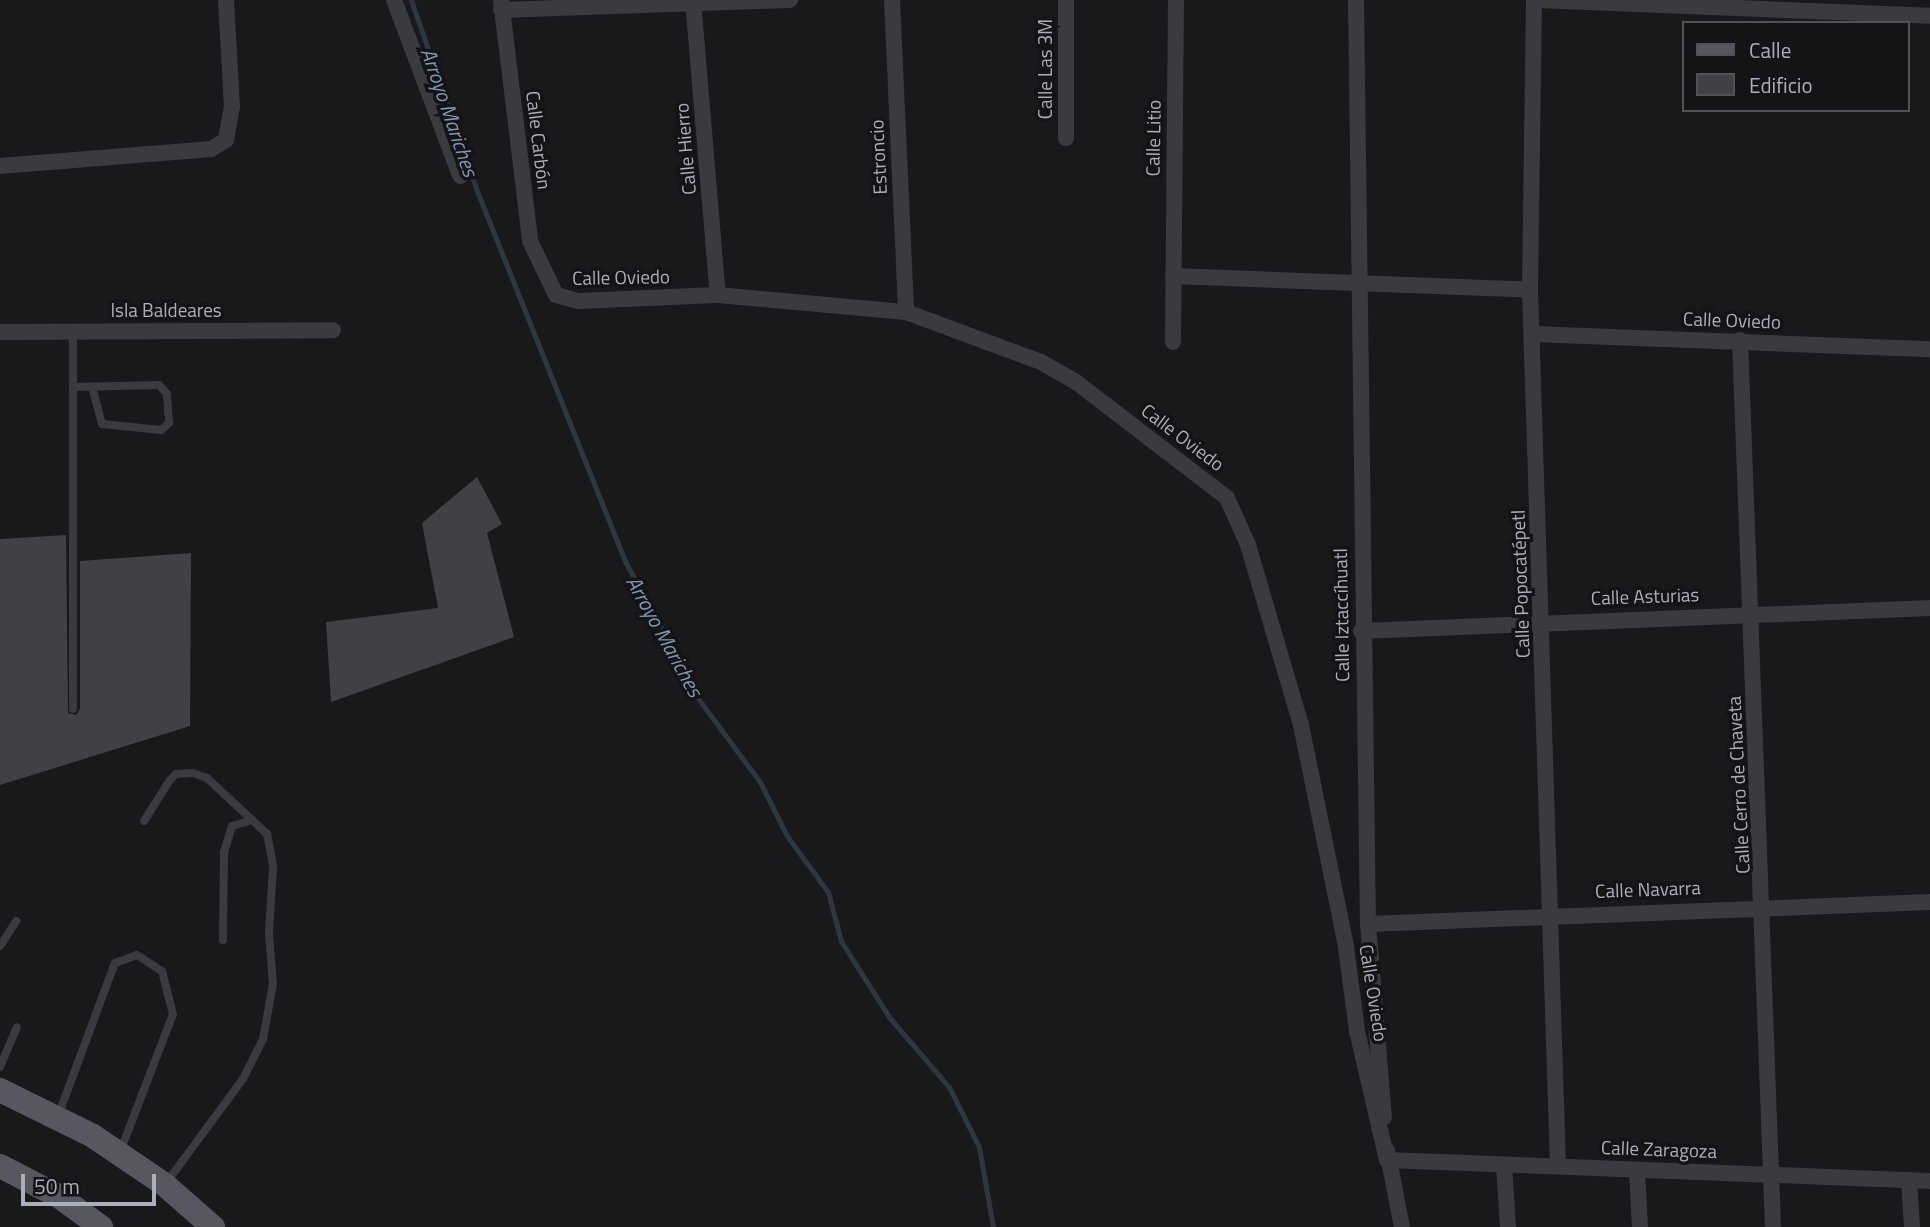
<!DOCTYPE html>
<meta charset="utf-8">
<style>
body{margin:0}
#map{position:relative;width:1930px;height:1227px;overflow:hidden;background:#19191b;font-family:"Titillium Web",sans-serif}
div>[style]{position:absolute}
[style*='--x']{left:calc(var(--x)*1px);top:calc(var(--y)*1px);width:calc(var(--w)*1px);rotate:calc(var(--a)*1deg)}
.stream>*{height:5px;margin:-2.5px;padding:0 2.5px;transform-origin:2.5px;border-radius:2.5px;background:#2f3640}
.building>*{inset:0;background:#414145}
.service>*{height:8px;margin:-4px;padding:0 4px;transform-origin:4px;border-radius:4px;background:#3a3a41}
.minor>*{height:16px;margin:-8px;padding:0 8px;transform-origin:8px;border-radius:8px;background:#3a3a41}
.primary>*{height:24px;margin:-12px;padding:0 12px;transform-origin:12px;border-radius:12px;background:#565760}
span{translate:-50% -50%;white-space:nowrap;text-align:center;line-height:1.15;-webkit-text-stroke:7px #141416;paint-order:stroke}
.street-label{font-size:19px;color:#abaebb}
.water-label{font-size:21px;color:#8296b6;font-style:italic}
.legend{position:absolute;left:1682px;top:21px;width:228px;height:91px;box-sizing:border-box;background:#141416;border:2px solid #505258;margin:0;padding:9px 12px;list-style:none;font-size:21px;color:#abaebb}
.legend li{display:flex;align-items:center;gap:14px;height:35px}
.legend b{width:35px;border:2px solid #505258}
.scale{position:absolute;left:21px;top:1174px;width:135px;height:32px;box-sizing:border-box;border:4px solid #abaebb;border-top:0;padding-left:9px;font-size:21px;line-height:24px;white-space:nowrap;color:#abaebb;-webkit-text-stroke:5px #141416;paint-order:stroke}
</style>
<div id="map">
<div class="stream">
<i style="--x:411;--y:0;--w:202;--a:70.9"></i>
<i style="--x:477;--y:191;--w:399;--a:68.2"></i>
<i style="--x:625;--y:561;--w:159;--a:61.8"></i>
<i style="--x:700;--y:701;--w:101;--a:53.5"></i>
<i style="--x:760;--y:782;--w:60;--a:63.4"></i>
<i style="--x:787;--y:836;--w:69;--a:53.8"></i>
<i style="--x:828;--y:892;--w:51;--a:75.1"></i>
<i style="--x:841;--y:941;--w:90;--a:57.7"></i>
<i style="--x:889;--y:1017;--w:92;--a:49.4"></i>
<i style="--x:949;--y:1087;--w:67;--a:63.4"></i>
<i style="--x:979;--y:1147;--w:81;--a:80.1"></i>
</div>
<div class="building">
<i style="clip-path:polygon(477px 477px,502px 524px,487px 533px,514px 637px,331px 702px,326px 622px,438px 608px,422px 523px)"></i>
<i style="clip-path:polygon(66px 535px,68px 713px,76px 715px,80px 709px,80px 561px,191px 553px,190px 726px,0 785px,0 539px)"></i>
</div>
<div class="service">
<i style="--x:73;--y:332;--w:377;--a:90"></i>
<i style="--x:74;--y:387;--w:85;--a:-1.3"></i>
<i style="--x:159;--y:385;--w:12;--a:48"></i>
<i style="--x:167;--y:394;--w:29;--a:86"></i>
<i style="--x:169;--y:423;--w:11;--a:139"></i>
<i style="--x:161;--y:430;--w:59;--a:-174.2"></i>
<i style="--x:102;--y:424;--w:38;--a:-105"></i>
<i style="--x:144;--y:821;--w:49;--a:-57.6"></i>
<i style="--x:170;--y:780;--w:8;--a:-45"></i>
<i style="--x:176;--y:774;--w:17;--a:-3"></i>
<i style="--x:193;--y:773;--w:15;--a:20"></i>
<i style="--x:207;--y:778;--w:62;--a:43"></i>
<i style="--x:0;--y:946;--w:30;--a:-57"></i>
<i style="--x:0;--y:1067;--w:43;--a:-67"></i>
<i style="--x:58;--y:1116;--w:163;--a:-69.6"></i>
<i style="--x:115;--y:963;--w:23;--a:-20"></i>
<i style="--x:137;--y:955;--w:30;--a:33"></i>
<i style="--x:162;--y:971;--w:44;--a:75.7"></i>
<i style="--x:173;--y:1014;--w:148;--a:111"></i>
<i style="--x:167;--y:1182;--w:128;--a:-53.6"></i>
<i style="--x:243;--y:1079;--w:45;--a:-63.4"></i>
<i style="--x:263;--y:1039;--w:56;--a:-79.7"></i>
<i style="--x:273;--y:984;--w:51;--a:-94.5"></i>
<i style="--x:269;--y:933;--w:68;--a:-86.6"></i>
<i style="--x:273;--y:865;--w:32;--a:-101"></i>
<i style="--x:267;--y:834;--w:21;--a:-137"></i>
<i style="--x:252;--y:820;--w:21;--a:163"></i>
<i style="--x:232;--y:826;--w:28;--a:107"></i>
<i style="--x:224;--y:853;--w:87;--a:90.7"></i>
</div>
<div class="minor">
<i style="--x:394;--y:0;--w:188;--a:69.4"></i>
<i style="--x:501;--y:0;--w:243;--a:83.1"></i>
<i style="--x:530;--y:241;--w:60;--a:64.3"></i>
<i style="--x:556;--y:295;--w:23;--a:15"></i>
<i style="--x:578;--y:301;--w:140;--a:-2.5"></i>
<i style="--x:718;--y:295;--w:189;--a:5.2"></i>
<i style="--x:906;--y:312;--w:144;--a:20.3"></i>
<i style="--x:1041;--y:362;--w:40;--a:29.7"></i>
<i style="--x:1076;--y:382;--w:190;--a:37.5"></i>
<i style="--x:1227;--y:498;--w:51;--a:65.9"></i>
<i style="--x:1248;--y:545;--w:188;--a:73.6"></i>
<i style="--x:1301;--y:725;--w:227;--a:78.5"></i>
<i style="--x:1346;--y:947;--w:85;--a:82.5"></i>
<i style="--x:1357;--y:1031;--w:132;--a:76.9"></i>
<i style="--x:693;--y:0;--w:296;--a:85.2"></i>
<i style="--x:892;--y:0;--w:312;--a:87.4"></i>
<i style="--x:1356;--y:0;--w:924;--a:89.26"></i>
<i style="--x:1368;--y:924;--w:194;--a:85.3"></i>
<i style="--x:1534;--y:0;--w:290;--a:90.8"></i>
<i style="--x:1530;--y:290;--w:876;--a:88.17"></i>
<i style="--x:1538;--y:0;--w:392;--a:2.3"></i>
<i style="--x:501;--y:10;--w:289;--a:-2"></i>
<i style="--x:1066;--y:138;--w:138;--a:-90"></i>
<i style="--x:0;--y:166;--w:212;--a:-4.6"></i>
<i style="--x:211;--y:149;--w:17;--a:-31"></i>
<i style="--x:226;--y:140;--w:34;--a:-80"></i>
<i style="--x:232;--y:107;--w:107;--a:-93.2"></i>
<i style="--x:1173;--y:276;--w:357;--a:2.2"></i>
<i style="--x:0;--y:332;--w:333;--a:-0.3"></i>
<i style="--x:1533;--y:334;--w:397;--a:2.2"></i>
<i style="--x:1740;--y:340;--w:888;--a:87.87"></i>
<i style="--x:1173;--y:342;--w:342;--a:-89.5"></i>
<i style="--x:1361;--y:631;--w:569;--a:-2.31"></i>
<i style="--x:1368;--y:924;--w:562;--a:-2.24"></i>
<i style="--x:1387;--y:1150;--w:78;--a:79"></i>
<i style="--x:1387;--y:1160;--w:543;--a:2.21"></i>
<i style="--x:1504;--y:1166;--w:61;--a:86.2"></i>
<i style="--x:1637;--y:1170;--w:57;--a:87"></i>
<i style="--x:1909;--y:1180;--w:47;--a:86.3"></i>
</div>
<div class="primary">
<i style="--x:0;--y:1090;--w:104;--a:26.3"></i>
<i style="--x:93;--y:1136;--w:87;--a:34.2"></i>
<i style="--x:165;--y:1185;--w:64;--a:41.2"></i>
<i style="--x:0;--y:1166;--w:68;--a:27.3"></i>
<i style="--x:60;--y:1197;--w:51;--a:36.2"></i>
</div>
<div class="street-label">
<span style="left:1045px;top:69px;rotate:-90deg">Calle Las 3M</span>
<span style="left:1153px;top:138px;rotate:-89deg">Calle Litio</span>
<span style="left:539px;top:140px;rotate:83deg">Calle Carbón</span>
<span style="left:685px;top:149px;rotate:-95deg">Calle Hierro</span>
<span style="left:878px;top:157px;rotate:-93deg">Estroncio</span>
<span style="left:621px;top:277px;rotate:-1deg">Calle Oviedo</span>
<span style="left:166px;top:310px">Isla Baldeares</span>
<span style="left:1732px;top:320px;rotate:2deg">Calle Oviedo</span>
<span style="left:1183px;top:437px;rotate:37deg">Calle Oviedo</span>
<span style="left:1520px;top:584px;rotate:-92deg">Calle Popocatépetl</span>
<span style="left:1645px;top:596px;rotate:-2deg">Calle Asturias</span>
<span style="left:1341px;top:615px;rotate:-91deg">Calle Iztaccíhuatl</span>
<span style="left:1738px;top:785px;rotate:-93deg">Calle Cerro de Chaveta</span>
<span style="left:1648px;top:889px;rotate:-2deg">Calle Navarra</span>
<span style="left:1374px;top:993px;rotate:81deg">Calle Oviedo</span>
<span style="left:1659px;top:1149px;rotate:2deg">Calle Zaragoza</span>
</div>
<div class="water-label">
<span style="left:450px;top:112px;rotate:71deg">Arroyo Mariches</span>
<span style="left:665px;top:636px;rotate:61deg">Arroyo Mariches</span>
</div>
<ul class="legend">
<li><b style="height:9px;background:#565760"></b>Calle</li>
<li><b style="height:19px;background:#414145"></b>Edificio</li>
</ul>
<div class="scale">50 m</div>
</div>
